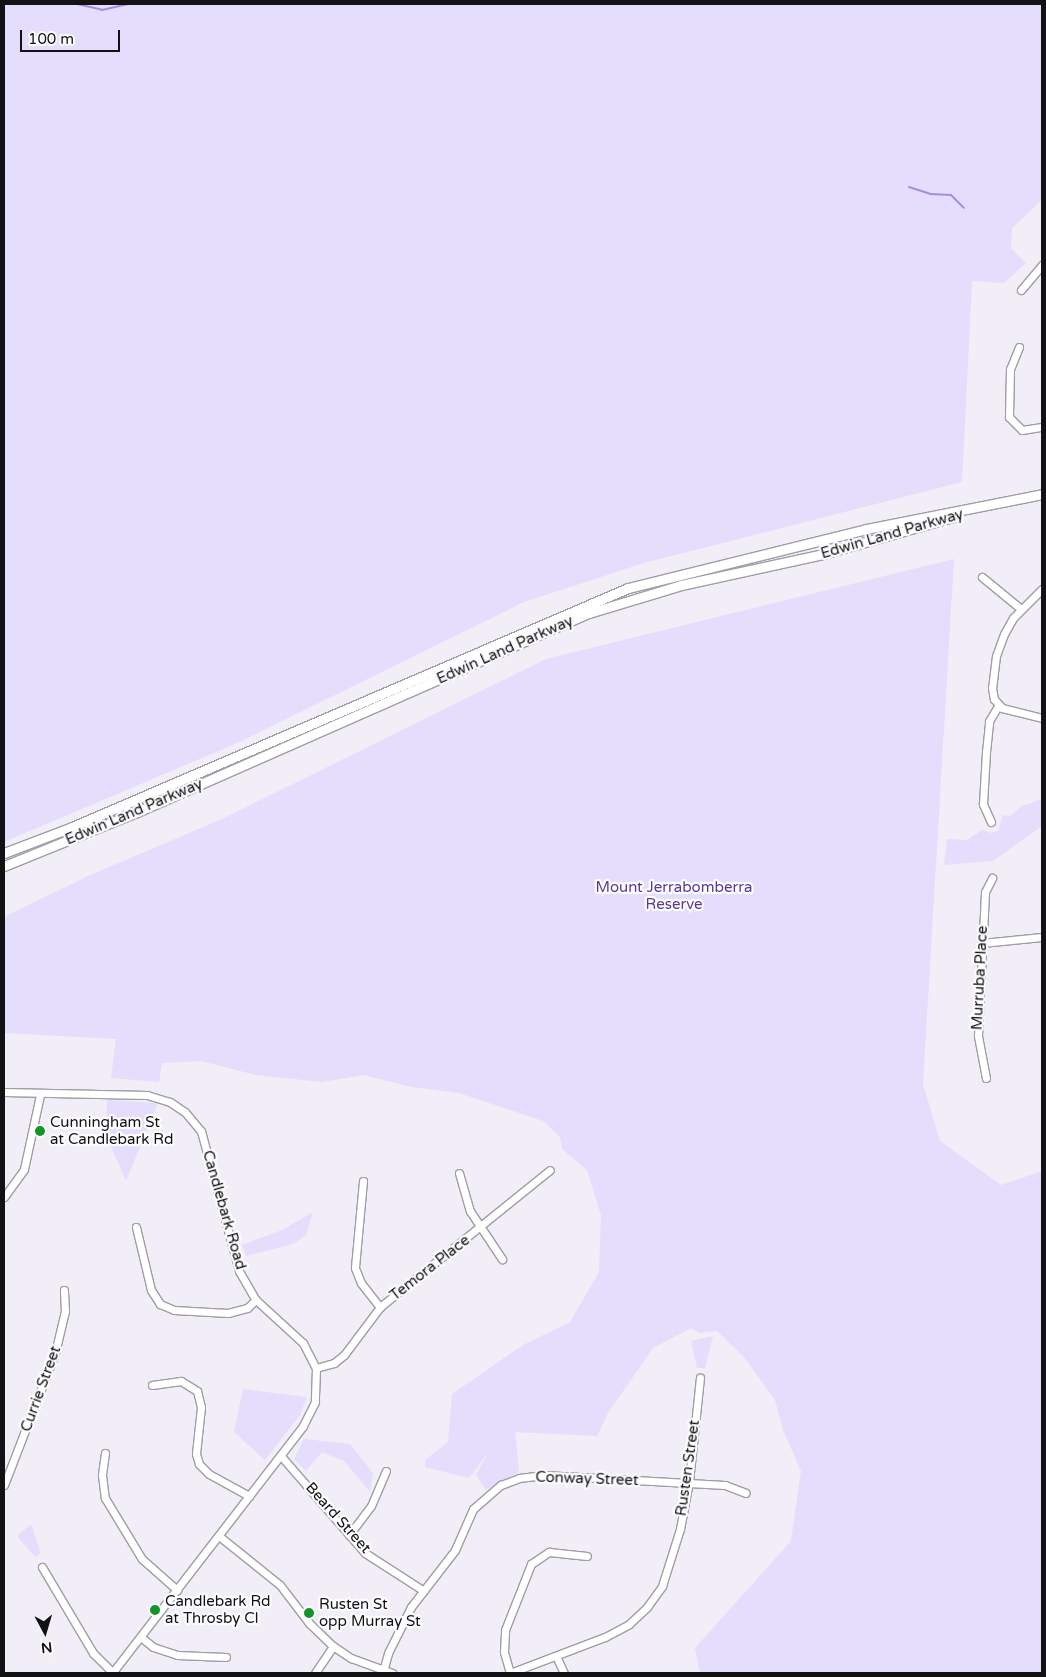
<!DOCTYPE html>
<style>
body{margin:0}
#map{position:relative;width:1046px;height:1677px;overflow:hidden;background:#f1eef8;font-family:"Varela Round",sans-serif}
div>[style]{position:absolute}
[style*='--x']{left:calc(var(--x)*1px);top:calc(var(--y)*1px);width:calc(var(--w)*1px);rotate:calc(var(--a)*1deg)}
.green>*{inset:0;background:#e4ddfb}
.stream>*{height:2px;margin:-1px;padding:0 1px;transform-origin:1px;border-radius:1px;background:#a68fdd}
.roads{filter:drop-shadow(1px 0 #9f9da6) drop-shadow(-1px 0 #9f9da6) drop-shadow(0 1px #9f9da6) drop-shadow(0 -1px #9f9da6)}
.minor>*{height:7px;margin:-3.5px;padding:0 3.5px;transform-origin:3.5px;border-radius:3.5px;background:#fff}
.major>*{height:9px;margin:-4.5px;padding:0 4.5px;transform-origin:4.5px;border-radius:4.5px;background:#fff}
.dots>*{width:14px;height:14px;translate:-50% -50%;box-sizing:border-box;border:2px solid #fdfdff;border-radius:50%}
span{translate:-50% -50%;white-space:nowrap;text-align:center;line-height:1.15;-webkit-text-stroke:4.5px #fdfdff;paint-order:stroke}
.street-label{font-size:15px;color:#121215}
.park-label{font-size:15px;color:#5b3a95}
.poi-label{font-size:15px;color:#121215}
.left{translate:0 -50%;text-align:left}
.frame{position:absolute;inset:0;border:5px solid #121215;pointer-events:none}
.north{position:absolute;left:20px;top:1607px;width:50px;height:50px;-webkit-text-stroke:4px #fdfdff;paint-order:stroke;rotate:174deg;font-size:14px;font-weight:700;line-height:20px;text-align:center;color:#121215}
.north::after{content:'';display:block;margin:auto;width:18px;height:22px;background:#121215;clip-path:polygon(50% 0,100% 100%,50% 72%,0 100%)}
.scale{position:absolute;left:20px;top:30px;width:100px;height:22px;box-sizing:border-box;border:2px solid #121215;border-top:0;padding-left:6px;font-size:15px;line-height:18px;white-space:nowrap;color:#121215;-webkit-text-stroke:4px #fdfdff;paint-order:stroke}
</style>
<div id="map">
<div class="green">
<i style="clip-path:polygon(4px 4px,1042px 4px,1042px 200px,1012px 228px,1011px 248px,1026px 263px,1004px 283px,972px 281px,962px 482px,644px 563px,524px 602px,235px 744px,4px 842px)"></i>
<i style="clip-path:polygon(954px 559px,923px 1084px,940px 1141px,1001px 1185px,1042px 1171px,1042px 1673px,700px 1673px,695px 1648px,791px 1541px,801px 1471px,783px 1430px,775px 1400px,743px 1356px,717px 1331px,700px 1333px,691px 1328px,653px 1348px,608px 1413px,597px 1436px,515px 1432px,519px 1472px,486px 1490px,476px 1475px,488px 1453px,469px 1478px,425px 1467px,425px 1460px,448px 1442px,452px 1394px,523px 1345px,570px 1322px,599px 1272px,601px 1215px,587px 1170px,562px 1149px,560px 1137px,543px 1121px,459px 1093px,412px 1087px,364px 1075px,322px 1082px,256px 1075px,201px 1061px,162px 1063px,159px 1082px,111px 1078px,116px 1039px,4px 1033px,4px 917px,88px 876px,222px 819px,546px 659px)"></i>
<i style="clip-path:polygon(1042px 799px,1042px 826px,993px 861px,944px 865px,947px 839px,967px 840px,982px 830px,991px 833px,998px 831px,1003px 815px,1010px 816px,1022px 806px)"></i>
<i style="clip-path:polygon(107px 1100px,158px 1103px,126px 1181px,106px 1135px)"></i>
<i style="clip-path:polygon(313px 1212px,306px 1235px,293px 1244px,246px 1256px,242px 1245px,282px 1230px)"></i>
<i style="clip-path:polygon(713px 1336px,705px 1368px,697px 1368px,691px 1341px)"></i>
<i style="clip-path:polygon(243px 1389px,307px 1397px,300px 1415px,265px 1460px,234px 1432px)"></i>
<i style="clip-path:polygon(304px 1439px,350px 1444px,373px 1473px,370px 1492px,344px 1461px,322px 1452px,306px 1471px,294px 1459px)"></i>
<i style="clip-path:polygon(31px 1524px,41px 1553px,35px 1557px,17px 1536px)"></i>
</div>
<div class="stream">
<i style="--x:77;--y:4;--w:26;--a:13"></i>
<i style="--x:102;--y:10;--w:27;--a:-13"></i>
<i style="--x:909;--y:187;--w:22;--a:18"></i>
<i style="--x:930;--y:194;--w:21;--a:3"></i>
<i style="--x:951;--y:195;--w:18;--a:45"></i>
</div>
<div class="roads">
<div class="minor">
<i style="--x:1021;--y:290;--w:33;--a:-50"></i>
<i style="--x:1019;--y:347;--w:24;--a:112"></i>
<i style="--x:1010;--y:369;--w:48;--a:91.2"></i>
<i style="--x:1009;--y:417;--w:18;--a:45"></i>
<i style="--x:1022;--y:430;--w:20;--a:-9"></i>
<i style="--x:982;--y:577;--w:50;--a:39.4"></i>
<i style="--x:1042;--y:589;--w:41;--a:135"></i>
<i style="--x:1013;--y:618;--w:18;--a:119"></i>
<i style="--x:1004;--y:634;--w:23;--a:110"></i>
<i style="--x:996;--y:656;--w:32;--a:97"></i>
<i style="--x:992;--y:688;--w:11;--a:80"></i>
<i style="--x:994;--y:699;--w:12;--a:48"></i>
<i style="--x:1002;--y:708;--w:41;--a:14"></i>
<i style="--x:991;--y:822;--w:20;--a:-114"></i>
<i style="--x:983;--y:804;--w:52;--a:-86.7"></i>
<i style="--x:986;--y:752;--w:31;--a:-84"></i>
<i style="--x:989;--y:721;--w:17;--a:-59"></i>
<i style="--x:982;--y:943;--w:60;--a:-5.7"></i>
<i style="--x:986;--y:1078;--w:43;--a:-100.8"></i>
<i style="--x:978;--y:1036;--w:144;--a:-87.2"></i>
<i style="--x:985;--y:892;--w:16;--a:-63"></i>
<i style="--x:4;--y:1092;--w:143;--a:1.2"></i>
<i style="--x:147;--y:1095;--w:24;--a:17"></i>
<i style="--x:170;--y:1102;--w:18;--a:34"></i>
<i style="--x:185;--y:1112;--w:25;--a:50"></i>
<i style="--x:201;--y:1131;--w:145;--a:74.8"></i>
<i style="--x:239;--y:1271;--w:34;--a:60"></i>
<i style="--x:256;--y:1300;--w:64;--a:42.5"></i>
<i style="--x:303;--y:1343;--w:28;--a:63"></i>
<i style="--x:316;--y:1368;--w:34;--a:92"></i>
<i style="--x:315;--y:1402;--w:27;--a:117"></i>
<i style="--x:303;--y:1426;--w:312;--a:127.7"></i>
<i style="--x:459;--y:1173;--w:40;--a:74"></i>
<i style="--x:470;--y:1211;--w:58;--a:56.3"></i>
<i style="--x:363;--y:1181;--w:87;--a:95.3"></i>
<i style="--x:355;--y:1268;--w:16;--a:68"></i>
<i style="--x:361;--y:1283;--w:31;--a:52"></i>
<i style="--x:4;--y:1197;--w:34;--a:-54"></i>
<i style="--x:24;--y:1169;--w:76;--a:-77.8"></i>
<i style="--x:136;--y:1227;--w:65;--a:76.6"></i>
<i style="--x:151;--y:1290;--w:17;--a:57"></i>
<i style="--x:160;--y:1304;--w:15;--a:23"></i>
<i style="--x:174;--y:1310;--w:54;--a:3.2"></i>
<i style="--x:228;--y:1313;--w:20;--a:-15"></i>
<i style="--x:247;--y:1308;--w:12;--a:-42"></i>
<i style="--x:316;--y:1368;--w:19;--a:-16"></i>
<i style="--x:334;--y:1363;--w:13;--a:-39"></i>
<i style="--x:344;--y:1355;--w:60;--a:-53.1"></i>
<i style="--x:380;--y:1307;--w:218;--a:-38.9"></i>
<i style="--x:152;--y:1385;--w:29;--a:-8"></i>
<i style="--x:181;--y:1381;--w:19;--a:32"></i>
<i style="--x:197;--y:1391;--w:16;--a:76"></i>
<i style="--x:201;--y:1407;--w:47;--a:96.1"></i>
<i style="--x:196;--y:1454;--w:10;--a:73"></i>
<i style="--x:199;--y:1464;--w:14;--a:45"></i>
<i style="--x:209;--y:1474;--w:46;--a:28.8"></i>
<i style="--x:105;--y:1453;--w:22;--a:98"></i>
<i style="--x:102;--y:1475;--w:23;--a:83"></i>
<i style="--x:105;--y:1498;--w:71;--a:58.8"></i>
<i style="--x:142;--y:1559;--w:47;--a:41.5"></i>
<i style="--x:281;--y:1456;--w:128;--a:49.1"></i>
<i style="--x:365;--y:1553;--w:70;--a:32.8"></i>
<i style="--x:4;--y:1485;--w:142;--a:-68.9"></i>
<i style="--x:55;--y:1353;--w:43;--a:-76.6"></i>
<i style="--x:65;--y:1311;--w:21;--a:-93"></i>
<i style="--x:349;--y:1535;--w:36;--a:-53"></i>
<i style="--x:371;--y:1506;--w:38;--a:-67"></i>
<i style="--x:219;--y:1536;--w:78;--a:38.8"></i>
<i style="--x:280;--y:1585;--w:48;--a:52.7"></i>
<i style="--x:309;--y:1623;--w:33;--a:44"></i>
<i style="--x:333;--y:1646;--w:22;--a:34"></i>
<i style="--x:351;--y:1658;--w:44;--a:20.1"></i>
<i style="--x:42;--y:1567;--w:100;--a:59.3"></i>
<i style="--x:93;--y:1653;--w:28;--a:45"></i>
<i style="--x:142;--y:1638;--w:14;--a:39"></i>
<i style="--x:153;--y:1647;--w:25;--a:18"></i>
<i style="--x:177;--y:1655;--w:49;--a:2.3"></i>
<i style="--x:556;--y:1656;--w:19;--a:65"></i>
<i style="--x:383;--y:1671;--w:19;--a:-74"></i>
<i style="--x:388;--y:1653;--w:51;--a:-63.4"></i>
<i style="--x:411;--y:1607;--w:72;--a:-52.3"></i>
<i style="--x:455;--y:1550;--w:45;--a:-66.3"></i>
<i style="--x:473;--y:1509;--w:37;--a:-41"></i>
<i style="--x:501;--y:1485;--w:19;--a:-21"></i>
<i style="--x:519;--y:1478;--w:25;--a:-7"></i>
<i style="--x:544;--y:1475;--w:181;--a:3.2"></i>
<i style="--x:725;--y:1485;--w:22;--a:21"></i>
<i style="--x:315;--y:1673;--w:32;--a:-56"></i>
<i style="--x:510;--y:1673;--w:102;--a:-20.8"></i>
<i style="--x:605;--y:1637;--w:27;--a:-28"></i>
<i style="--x:629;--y:1624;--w:25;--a:-43"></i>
<i style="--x:647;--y:1607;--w:26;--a:-54"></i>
<i style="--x:662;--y:1586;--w:60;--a:-72.5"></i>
<i style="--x:680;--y:1529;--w:48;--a:-79.2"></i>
<i style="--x:689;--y:1482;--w:105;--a:-84"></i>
<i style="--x:510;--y:1673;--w:22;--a:-106"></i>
<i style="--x:504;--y:1652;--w:22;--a:-87"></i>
<i style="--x:505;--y:1630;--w:71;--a:-68.5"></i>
<i style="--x:531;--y:1564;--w:22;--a:-34"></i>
<i style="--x:549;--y:1552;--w:38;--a:6"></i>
</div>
<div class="major">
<i style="--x:4;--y:853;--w:73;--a:-20.9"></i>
<i style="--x:72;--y:827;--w:605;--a:-23.26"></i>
<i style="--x:628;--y:588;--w:245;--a:-13.9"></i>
<i style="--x:866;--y:529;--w:179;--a:-11.2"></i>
<i style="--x:4;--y:866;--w:144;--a:-22.1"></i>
<i style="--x:137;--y:812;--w:494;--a:-23.8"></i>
<i style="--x:589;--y:613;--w:96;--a:-16.9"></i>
<i style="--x:681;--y:585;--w:145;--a:-12.3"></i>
<i style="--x:823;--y:554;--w:138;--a:-15.9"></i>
</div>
</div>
<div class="dots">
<i style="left:40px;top:1131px;background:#149425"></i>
<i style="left:155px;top:1610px;background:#149425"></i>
<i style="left:309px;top:1613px;background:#149425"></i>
</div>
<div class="street-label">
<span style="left:892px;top:534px;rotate:-16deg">Edwin Land Parkway</span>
<span style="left:505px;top:650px;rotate:-24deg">Edwin Land Parkway</span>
<span style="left:134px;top:812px;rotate:-23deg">Edwin Land Parkway</span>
<span style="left:980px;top:978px;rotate:-87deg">Murruba Place</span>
<span style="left:224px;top:1210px;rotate:74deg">Candlebark Road</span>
<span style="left:430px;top:1268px;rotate:-38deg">Temora Place</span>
<span style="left:41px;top:1389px;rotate:-70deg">Currie Street</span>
<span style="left:688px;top:1468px;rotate:-82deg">Rusten Street</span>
<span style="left:587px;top:1479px;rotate:2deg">Conway Street</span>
<span style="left:338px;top:1518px;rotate:48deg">Beard Street</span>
</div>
<div class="park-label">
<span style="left:674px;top:896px">Mount Jerrabomberra<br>Reserve</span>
</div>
<div class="poi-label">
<span class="left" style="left:50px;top:1131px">Cunningham St<br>at Candlebark Rd</span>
<span class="left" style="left:165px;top:1610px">Candlebark Rd<br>at Throsby Cl</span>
<span class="left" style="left:319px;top:1613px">Rusten St<br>opp Murray St</span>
</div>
<div class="frame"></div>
<div class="north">N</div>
<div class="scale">100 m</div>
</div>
